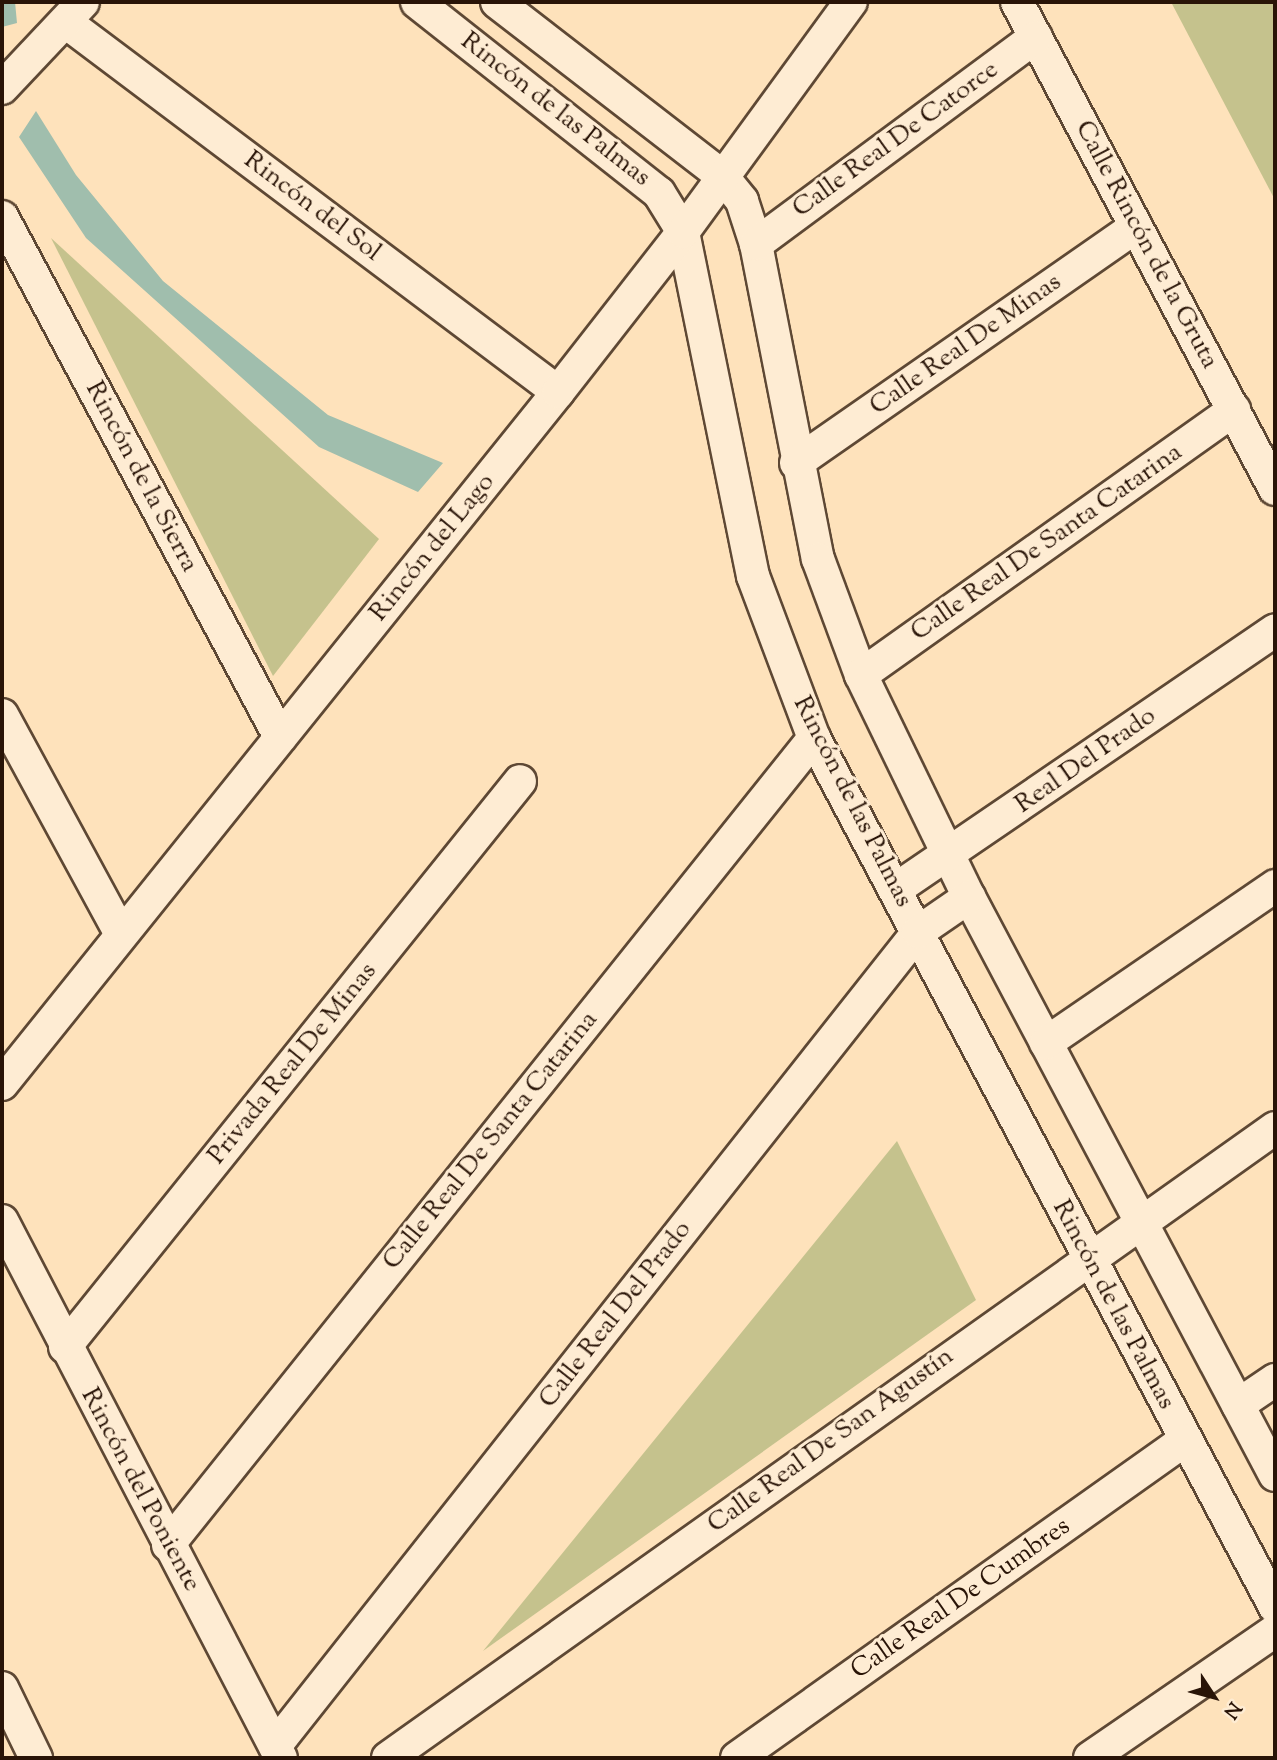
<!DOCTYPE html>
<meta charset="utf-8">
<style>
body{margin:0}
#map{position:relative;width:1277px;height:1760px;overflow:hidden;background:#fee2bb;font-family:"Sorts Mill Goudy",serif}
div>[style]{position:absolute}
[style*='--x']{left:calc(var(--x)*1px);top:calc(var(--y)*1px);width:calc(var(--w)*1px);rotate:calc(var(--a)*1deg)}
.green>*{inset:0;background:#c5c28d}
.water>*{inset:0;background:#a0bead}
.roads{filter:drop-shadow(2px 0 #5e4834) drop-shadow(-2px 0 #5e4834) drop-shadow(0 2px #5e4834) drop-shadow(0 -2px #5e4834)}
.minor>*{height:32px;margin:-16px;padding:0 16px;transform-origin:16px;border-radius:16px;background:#feecd3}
span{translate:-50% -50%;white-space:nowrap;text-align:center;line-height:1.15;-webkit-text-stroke:6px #feecd3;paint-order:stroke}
.street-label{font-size:26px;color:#291407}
.frame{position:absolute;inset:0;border:4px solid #291407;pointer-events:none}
.north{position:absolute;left:1179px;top:1662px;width:70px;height:70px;-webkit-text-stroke:5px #feecd3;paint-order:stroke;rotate:126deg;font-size:19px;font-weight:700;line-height:28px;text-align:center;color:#291407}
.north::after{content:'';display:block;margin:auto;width:24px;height:32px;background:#291407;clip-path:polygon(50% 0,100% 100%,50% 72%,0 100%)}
</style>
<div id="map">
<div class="green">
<i style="clip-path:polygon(1171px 2px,1275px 2px,1275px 200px)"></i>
<i style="clip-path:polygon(51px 238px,379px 539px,273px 676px)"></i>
<i style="clip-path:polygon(897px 1141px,976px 1300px,483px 1651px)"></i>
</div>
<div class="water">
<i style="clip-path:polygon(2px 2px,15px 2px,17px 23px,2px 27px)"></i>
<i style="clip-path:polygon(36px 111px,76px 175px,163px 281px,328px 415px,443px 463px,418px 492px,319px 447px,86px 238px,19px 137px)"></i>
</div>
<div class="roads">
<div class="minor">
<i style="--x:417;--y:2;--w:308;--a:38.3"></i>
<i style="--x:659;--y:193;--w:46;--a:58.4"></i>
<i style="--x:683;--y:232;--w:351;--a:78.5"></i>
<i style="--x:753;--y:576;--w:173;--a:69.4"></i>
<i style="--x:814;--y:738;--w:984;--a:62.05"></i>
<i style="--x:497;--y:2;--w:284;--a:37.7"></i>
<i style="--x:722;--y:176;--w:32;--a:51"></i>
<i style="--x:742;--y:201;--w:45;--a:72"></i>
<i style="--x:756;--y:244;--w:321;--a:78.9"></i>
<i style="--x:818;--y:559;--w:124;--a:69.7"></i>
<i style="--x:861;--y:675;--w:247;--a:64.1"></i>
<i style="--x:969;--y:897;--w:654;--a:62.1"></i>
<i style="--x:1017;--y:2;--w:551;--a:62.09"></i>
<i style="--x:67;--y:23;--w:614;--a:36.93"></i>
<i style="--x:2;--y:88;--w:118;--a:-46.7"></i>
<i style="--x:2;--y:217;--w:590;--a:61.87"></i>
<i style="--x:756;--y:244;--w:348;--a:-36.5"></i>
<i style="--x:796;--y:463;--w:414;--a:-34.8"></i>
<i style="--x:861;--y:675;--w:458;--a:-35.4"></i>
<i style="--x:2;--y:715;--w:249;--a:61.5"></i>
<i style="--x:896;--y:889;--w:459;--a:-34.3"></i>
<i style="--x:1046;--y:1043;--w:278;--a:-34.4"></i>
<i style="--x:2;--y:1084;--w:888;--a:-51.22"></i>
<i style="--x:558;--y:392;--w:203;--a:-52"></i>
<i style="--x:683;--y:232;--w:285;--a:-53.9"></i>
<i style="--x:2;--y:1221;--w:605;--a:62.55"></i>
<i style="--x:65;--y:1347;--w:726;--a:-51.2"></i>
<i style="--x:1238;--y:1405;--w:45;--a:-34"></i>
<i style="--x:168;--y:1545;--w:1034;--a:-51.32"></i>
<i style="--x:2;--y:1688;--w:78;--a:64.1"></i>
<i style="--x:275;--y:1746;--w:1037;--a:-51.69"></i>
<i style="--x:918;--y:932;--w:62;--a:-34.5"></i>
<i style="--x:388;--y:1758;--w:1088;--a:-35.38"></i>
<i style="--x:737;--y:1758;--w:549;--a:-35.37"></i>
<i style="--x:1090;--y:1758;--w:224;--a:-34.5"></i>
</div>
</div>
<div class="street-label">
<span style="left:555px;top:110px;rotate:38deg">Rincón de las Palmas</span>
<span style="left:896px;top:140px;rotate:-36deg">Calle Real De Catorce</span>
<span style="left:312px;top:207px;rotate:37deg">Rincón del Sol</span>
<span style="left:1146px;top:245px;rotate:62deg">Calle Rincón de la Gruta</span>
<span style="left:966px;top:345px;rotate:-35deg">Calle Real De Minas</span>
<span style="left:141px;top:477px;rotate:62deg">Rincón de la Sierra</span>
<span style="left:1047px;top:543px;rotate:-35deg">Calle Real De Santa Catarina</span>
<span style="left:433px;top:548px;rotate:-51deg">Rincón del Lago</span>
<span style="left:1086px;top:761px;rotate:-35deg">Real Del Prado</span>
<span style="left:852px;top:802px;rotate:63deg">Rincón de las Palmas</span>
<span style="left:293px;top:1064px;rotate:-51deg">Privada Real De Minas</span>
<span style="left:491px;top:1141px;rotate:-51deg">Calle Real De Santa Catarina</span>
<span style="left:1113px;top:1305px;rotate:62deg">Rincón de las Palmas</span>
<span style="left:616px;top:1315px;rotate:-52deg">Calle Real Del Prado</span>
<span style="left:831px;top:1441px;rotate:-36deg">Calle Real De San Agustín</span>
<span style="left:140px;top:1490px;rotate:62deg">Rincón del Poniente</span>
<span style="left:961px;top:1599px;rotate:-35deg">Calle Real De Cumbres</span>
</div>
<div class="frame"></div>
<div class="north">N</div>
</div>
